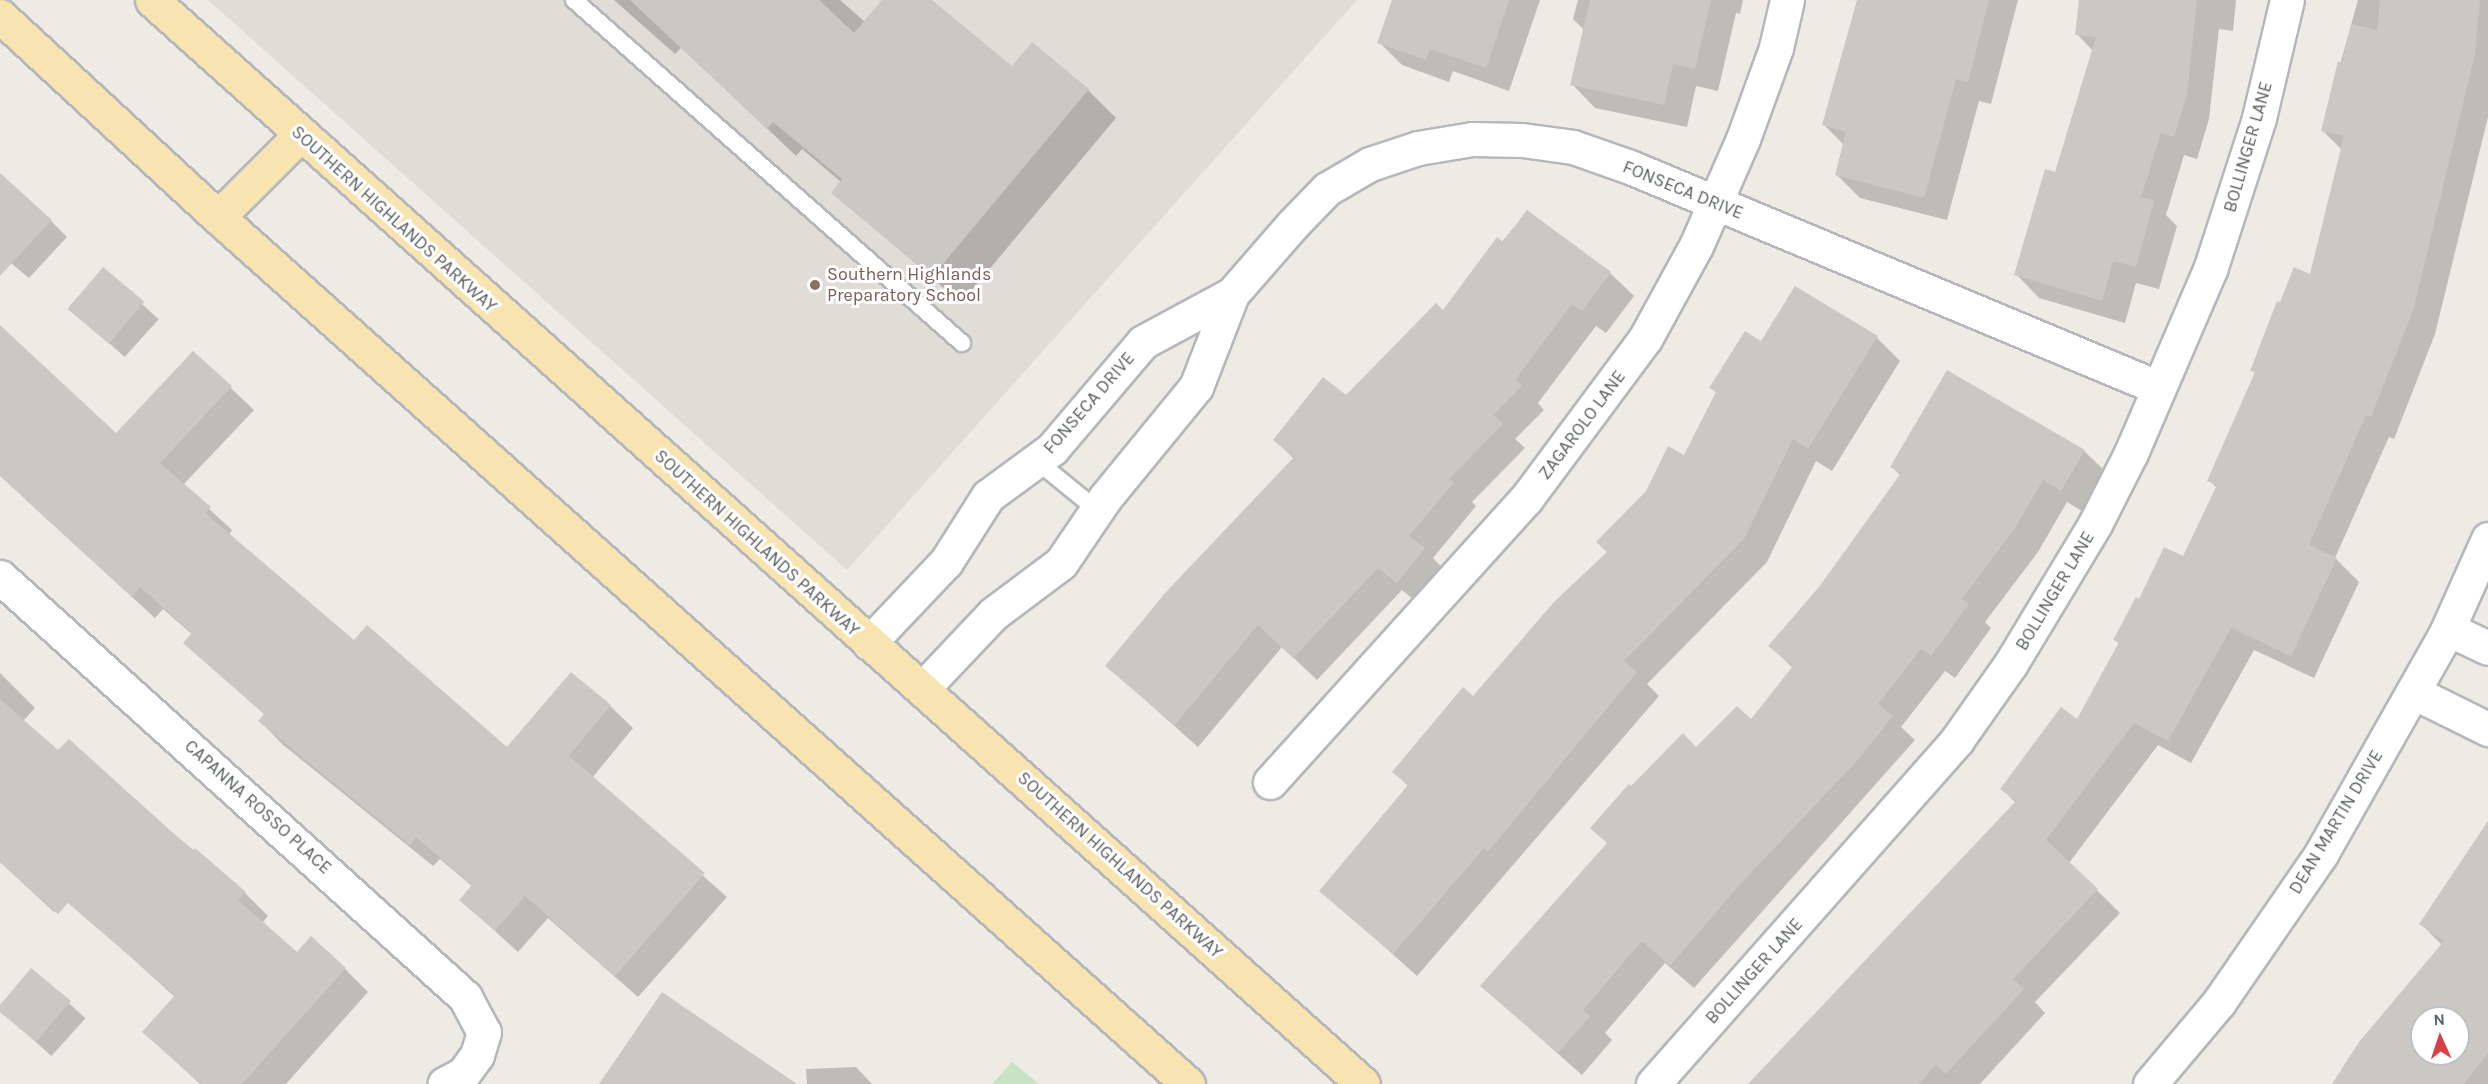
<!DOCTYPE html>
<style>
body{margin:0}
#map{position:relative;width:2488px;height:1084px;overflow:hidden;background:#eeebe5;font-family:Karla,sans-serif}
div>[style]{position:absolute}
[style*='--x']{left:calc(var(--x)*1px);top:calc(var(--y)*1px);width:calc(var(--w)*1px);rotate:calc(var(--a)*1deg)}
.education>*{inset:0;background:#e0dcd6}
.green>*{inset:0;background:#c7e3c4}
.shadow>*{inset:0;background:#0003;transform-origin:0 0}
.building>*{inset:0;background:#cbc8c4;transform-origin:0 0}
.roads{filter:drop-shadow(2px 0 #b5b7ba) drop-shadow(-2px 0 #b5b7ba) drop-shadow(0 2px #b5b7ba) drop-shadow(0 -2px #b5b7ba)}
.service>*{height:16px;margin:-8px;padding:0 8px;transform-origin:8px;border-radius:8px;background:#fff}
.minor>*{height:33px;margin:-16.5px;padding:0 16.5px;transform-origin:16.5px;border-radius:16.5px;background:#fff}
.tertiary>*{height:33px;margin:-16.5px;padding:0 16.5px;transform-origin:16.5px;border-radius:16.5px;background:#fff}
.primary>*{height:33px;margin:-16.5px;padding:0 16.5px;transform-origin:16.5px;border-radius:16.5px;background:#f7e4b0}
.dots>*{width:16px;height:16px;translate:-50% -50%;box-sizing:border-box;border:3px solid #fff;border-radius:50%}
span{translate:-50% -50%;white-space:nowrap;text-align:center;line-height:1.15;-webkit-text-stroke:6px #fff;paint-order:stroke}
.street-label{font-size:18px;color:#5d6164}
.education-label{font-size:18px;color:#785e54}
.left{translate:0 -50%;text-align:left}
.north{position:absolute;left:2410px;top:1006px;width:60px;height:60px;box-sizing:border-box;background:#fff;border:2px solid #bec0c1;border-radius:50%;rotate:357deg;font-size:16px;font-weight:700;line-height:24px;text-align:center;color:#5d6164}
.north::after{content:'';display:block;margin:auto;width:21px;height:27px;background:#d94044;clip-path:polygon(50% 0,100% 100%,50% 72%,0 100%)}
</style>
<div id="map">
<div class="education">
<i style="clip-path:polygon(208px 0,1357px 0,847px 570px)"></i>
</div>
<div class="green">
<i style="clip-path:polygon(1012px 1062px,1039px 1084px,992px 1084px)"></i>
</div>
<div class="shadow">
<i style="clip-path:polygon(614px 0,840px 0,865px 22px,884px 0,930px 0,1012px 68px,1088px 90px,1116px 118px,961px 303px,833px 192px,841px 182px,802px 149px,796px 156px,682px 47px,675px 54px)"></i>
<i style="clip-path:polygon(1394px 0,1540px 0,1509px 91px,1453px 71px,1449px 82px,1402px 65px,1379px 42px)"></i>
<i style="clip-path:polygon(1578px 0,1743px 0,1740px 14px,1736px 13px,1718px 91px,1696px 86px,1687px 127px,1595px 108px,1572px 84px,1584px 30px,1573px 19px)"></i>
<i style="clip-path:polygon(1858px 0,2018px 0,1991px 104px,1979px 101px,1947px 220px,1860px 198px,1836px 174px,1844px 145px,1824px 125px)"></i>
<i style="clip-path:polygon(2080px 0,2236px 0,2233px 31px,2219px 29px,2209px 119px,2197px 159px,2184px 155px,2166px 215px,2177px 226px,2159px 289px,2136px 283px,2125px 323px,2039px 298px,2016px 274px,2056px 174px,2093px 51px,2077px 34px)"></i>
<i style="clip-path:polygon(2358px 0,2488px 0,2488px 117px,2435px 334px,2394px 439px,2389px 437px,2335px 558px,2359px 582px,2314px 678px,2254px 650px,2191px 763px,2158px 745px,2069px 863px,2120px 913px,2035px 1002px,2045px 1013px,1980px 1084px,1771px 1084px,2016px 803px,2002px 789px,2077px 721px,2120px 644px,2115px 640px,2140px 601px,2184px 558px,2217px 488px,2209px 480px,2256px 374px,2252px 370px,2281px 304px,2311px 276px,2342px 150px,2322px 130px)"></i>
<i style="clip-path:polygon(0 201px,51px 221px,67px 237px,29px 278px,0 254px)"></i>
<i style="clip-path:polygon(1527px 212px,1610px 273px,1634px 296px,1606px 333px,1596px 326px,1538px 403px,1544px 410px,1515px 439px,1525px 448px,1472px 502px,1476px 506px,1433px 558px,1447px 573px,1420px 605px,1402px 590px,1317px 680px,1282px 647px,1198px 747px,1107px 666px,1294px 459px,1275px 440px,1346px 398px,1443px 312px)"></i>
<i style="left:103px;top:269px;width:75px;height:51px;rotate:42deg"></i>
<i style="clip-path:polygon(0 327px,116px 435px,194px 353px,254px 410px,183px 485px,232px 530px,229px 535px,354px 642px,507px 749px,610px 706px,633px 728px,592px 778px,727px 897px,638px 997px,548px 918px,518px 952px,461px 900px,473px 887px,440px 859px,433px 866px,282px 744px,260px 721px,265px 715px,185px 643px,193px 635px,163px 609px,155px 618px,26px 500px,0 458px)"></i>
<i style="clip-path:polygon(1877px 338px,1900px 361px,1832px 471px,1816px 461px,1767px 562px,1647px 684px,1659px 696px,1417px 976px,1321px 890px,1409px 787px,1394px 772px,1473px 698px,1609px 552px,1685px 457px,1717px 393px,1711px 388px,1762px 343px)"></i>
<i style="clip-path:polygon(2084px 451px,2108px 474px,2085px 513px,2067px 502px,2038px 552px,1985px 622px,1991px 628px,1955px 678px,1945px 671px,1901px 727px,1915px 740px,1694px 988px,1665px 963px,1605px 1033px,1612px 1040px,1582px 1075px,1482px 986px,1608px 844px,1631px 788px,1751px 721px,1793px 668px,1770px 646px,1820px 588px,1901px 476px,1892px 467px)"></i>
<i style="clip-path:polygon(0 673px,35px 708px,23px 721px,58px 752px,157px 820px,245px 893px,268px 916px,262px 923px,297px 954px,345px 969px,368px 992px,286px 1084px,200px 1084px,144px 1032px,175px 997px,80px 911px,112px 872px,54px 912px,0 862px)"></i>
<i style="clip-path:polygon(evenodd,2488px 862px,2488px 1084px,2334px 1084px,2442px 945px,2421px 924px,2488px 862px,2422px 1018px,2458px 1018px,2458px 1054px,2422px 1054px,2422px 1018px)"></i>
<i style="left:32px;top:970px;width:72px;height:51px;rotate:42deg"></i>
<i style="clip-path:polygon(856px 1067px,872px 1084px,807px 1084px,806px 1069px)"></i>
</div>
<div class="building">
<i style="clip-path:polygon(630px 0,819px 0,854px 33px,882px 0,932px 0,1012px 66px,1032px 42px,1089px 89px,932px 277px,831px 193px,842px 179px,773px 122px,767px 129px)"></i>
<i style="clip-path:polygon(1392px 0,1509px 0,1486px 68px,1430px 49px,1426px 60px,1377px 43px)"></i>
<i style="clip-path:polygon(1590px 0,1711px 0,1695px 69px,1673px 64px,1664px 105px,1570px 85px)"></i>
<i style="clip-path:polygon(1857px 0,1989px 0,1968px 82px,1956px 79px,1924px 198px,1835px 175px,1846px 132px,1822px 125px)"></i>
<i style="clip-path:polygon(2079px 0,2197px 0,2187px 95px,2174px 137px,2161px 133px,2141px 197px,2154px 201px,2136px 267px,2113px 261px,2102px 301px,2014px 275px,2045px 169px,2055px 172px,2096px 37px,2075px 35px)"></i>
<i style="clip-path:polygon(2380px 0,2480px 0,2475px 54px,2413px 311px,2371px 417px,2366px 415px,2309px 545px,2337px 558px,2291px 656px,2231px 628px,2168px 741px,2134px 723px,2046px 840px,2098px 889px,2013px 979px,2024px 989px,1946px 1074px,1936px 1065px,1919px 1084px,1748px 1084px,2016px 801px,2000px 789px,2061px 707px,2077px 719px,2119px 642px,2113px 640px,2136px 597px,2139px 599px,2164px 547px,2183px 556px,2217px 485px,2207px 481px,2255px 372px,2250px 371px,2277px 301px,2280px 302px,2294px 267px,2310px 274px,2344px 136px,2321px 131px,2338px 61px,2342px 63px,2351px 24px,2377px 30px)"></i>
<i style="clip-path:polygon(0 173px,52px 220px,0 276px)"></i>
<i style="clip-path:polygon(1527px 210px,1611px 272px,1582px 311px,1572px 304px,1516px 379px,1522px 386px,1493px 415px,1503px 424px,1449px 479px,1454px 482px,1409px 536px,1425px 548px,1397px 583px,1378px 568px,1293px 658px,1258px 625px,1175px 725px,1105px 666px,1166px 592px,1294px 457px,1273px 440px,1323px 377px,1346px 395px,1436px 303px,1443px 310px,1497px 237px,1503px 242px)"></i>
<i style="left:103px;top:267px;width:54px;height:55px;rotate:40deg"></i>
<i style="clip-path:polygon(1795px 286px,1878px 336px,1808px 449px,1793px 439px,1744px 539px,1624px 661px,1637px 672px,1488px 852px,1484px 848px,1393px 954px,1319px 891px,1408px 785px,1392px 772px,1463px 687px,1473px 696px,1554px 602px,1607px 552px,1596px 542px,1646px 491px,1668px 446px,1684px 455px,1716px 392px,1709px 388px,1745px 331px,1761px 341px)"></i>
<i style="clip-path:polygon(0 325px,116px 433px,193px 351px,232px 386px,160px 463px,211px 507px,205px 513px,354px 640px,367px 625px,507px 747px,571px 672px,611px 705px,569px 756px,705px 873px,615px 976px,525px 896px,495px 931px,459px 900px,472px 885px,416px 837px,410px 845px,258px 721px,264px 714px,183px 643px,192px 633px,140px 587px,132px 597px,0 476px)"></i>
<i style="clip-path:polygon(1947px 370px,2085px 450px,2061px 491px,2043px 480px,2015px 528px,1962px 599px,1969px 604px,1931px 656px,1921px 649px,1878px 704px,1893px 716px,1857px 761px,1743px 881px,1670px 966px,1642px 941px,1583px 1010px,1590px 1016px,1558px 1053px,1480px 986px,1607px 843px,1590px 828px,1629px 784px,1631px 786px,1683px 733px,1696px 747px,1737px 706px,1751px 719px,1793px 666px,1768px 646px,1819px 587px,1901px 473px,1890px 467px)"></i>
<i style="clip-path:polygon(0 699px,58px 750px,69px 739px,193px 851px,195px 848px,246px 892px,238px 900px,297px 952px,311px 936px,346px 968px,242px 1084px,201px 1084px,142px 1032px,175px 995px,68px 903px,58px 914px,0 862px)"></i>
<i style="clip-path:polygon(evenodd,2488px 821px,2488px 1053px,2464px 1084px,2332px 1084px,2359px 1042px,2444px 941px,2419px 924px,2488px 821px,2422px 1018px,2458px 1018px,2458px 1054px,2422px 1054px,2422px 1018px)"></i>
<i style="clip-path:polygon(31px 968px,71px 1001px,36px 1042px,0 1012px,0 1005px)"></i>
<i style="clip-path:polygon(662px 992px,797px 1084px,599px 1084px)"></i>
</div>
<div class="roads">
<div class="service">
<i style="--x:574;--y:0;--w:518;--a:41.48"></i>
<i style="--x:1037;--y:461;--w:77;--a:39.2"></i>
</div>
<div class="minor">
<i style="--x:0;--y:577;--w:627;--a:42.09"></i>
<i style="--x:465;--y:997;--w:40;--a:62"></i>
<i style="--x:484;--y:1032;--w:24;--a:107"></i>
<i style="--x:477;--y:1055;--w:24;--a:126"></i>
<i style="--x:463;--y:1074;--w:21;--a:152"></i>
<i style="--x:2448;--y:629;--w:44;--a:25.4"></i>
<i style="--x:869;--y:643;--w:112;--a:-46.5"></i>
<i style="--x:946;--y:562;--w:78;--a:-57.5"></i>
<i style="--x:988;--y:496;--w:79;--a:-36.3"></i>
<i style="--x:1052;--y:449;--w:140;--a:-49.6"></i>
<i style="--x:1143;--y:342;--w:101;--a:-28.3"></i>
<i style="--x:924;--y:687;--w:100;--a:-46.6"></i>
<i style="--x:993;--y:614;--w:85;--a:-36.9"></i>
<i style="--x:1061;--y:563;--w:78;--a:-55.9"></i>
<i style="--x:1105;--y:498;--w:144;--a:-50.7"></i>
<i style="--x:1196;--y:387;--w:100;--a:-68.8"></i>
<i style="--x:1232;--y:294;--w:93;--a:-48.9"></i>
<i style="--x:1293;--y:224;--w:49;--a:-45.8"></i>
<i style="--x:1327;--y:189;--w:50;--a:-30.2"></i>
<i style="--x:1370;--y:164;--w:51;--a:-18.4"></i>
<i style="--x:1418;--y:148;--w:55;--a:-9.5"></i>
<i style="--x:1472;--y:139;--w:50;--a:1.1"></i>
<i style="--x:1522;--y:140;--w:51;--a:7.8"></i>
<i style="--x:1573;--y:147;--w:60;--a:19.3"></i>
<i style="--x:1630;--y:167;--w:573;--a:22.67"></i>
<i style="--x:2413;--y:692;--w:84;--a:26.3"></i>
<i style="--x:1270;--y:782;--w:382;--a:-47.9"></i>
<i style="--x:1526;--y:499;--w:199;--a:-53.4"></i>
<i style="--x:1645;--y:339;--w:106;--a:-61.3"></i>
<i style="--x:1696;--y:246;--w:117;--a:-66.3"></i>
<i style="--x:1743;--y:139;--w:97;--a:-70.1"></i>
<i style="--x:1776;--y:48;--w:49;--a:-77.1"></i>
<i style="--x:1653;--y:1084;--w:459;--a:-48.5"></i>
<i style="--x:1957;--y:740;--w:92;--a:-54.8"></i>
<i style="--x:2010;--y:665;--w:165;--a:-58.9"></i>
<i style="--x:2095;--y:524;--w:80;--a:-63.1"></i>
<i style="--x:2131;--y:453;--w:199;--a:-66.7"></i>
<i style="--x:2210;--y:270;--w:160;--a:-72.1"></i>
<i style="--x:2259;--y:118;--w:121;--a:-76.7"></i>
</div>
<div class="tertiary">
<i style="--x:2150;--y:1084;--w:107;--a:-49.9"></i>
<i style="--x:2219;--y:1002;--w:180;--a:-55.4"></i>
<i style="--x:2321;--y:854;--w:254;--a:-60.5"></i>
<i style="--x:2446;--y:633;--w:103;--a:-65.9"></i>
</div>
<div class="primary">
<i style="--x:152;--y:0;--w:1625;--a:41.83"></i>
<i style="--x:0;--y:16;--w:297;--a:42.7"></i>
<i style="--x:218;--y:217;--w:1301;--a:41.79"></i>
<i style="--x:218;--y:217;--w:116;--a:-45"></i>
</div>
</div>
<div class="dots">
<i style="left:815px;top:285px;background:#8d6e63"></i>
</div>
<div class="street-label">
<span style="left:2248px;top:147px;rotate:-74deg">BOLLINGER LANE</span>
<span style="left:1683px;top:190px;rotate:22deg">FONSECA DRIVE</span>
<span style="left:394px;top:219px;rotate:42deg">SOUTHERN HIGHLANDS PARKWAY</span>
<span style="left:1089px;top:403px;rotate:-49deg">FONSECA DRIVE</span>
<span style="left:1582px;top:425px;rotate:-53deg">ZAGAROLO LANE</span>
<span style="left:757px;top:543px;rotate:42deg">SOUTHERN HIGHLANDS PARKWAY</span>
<span style="left:2055px;top:591px;rotate:-59deg">BOLLINGER LANE</span>
<span style="left:258px;top:807px;rotate:42deg">CAPANNA ROSSO PLACE</span>
<span style="left:2336px;top:822px;rotate:-59deg">DEAN MARTIN DRIVE</span>
<span style="left:1120px;top:865px;rotate:42deg">SOUTHERN HIGHLANDS PARKWAY</span>
<span style="left:1754px;top:971px;rotate:-48deg">BOLLINGER LANE</span>
</div>
<div class="education-label">
<span class="left" style="left:827px;top:285px">Southern Highlands<br>Preparatory School</span>
</div>
<div class="north">N</div>
</div>
